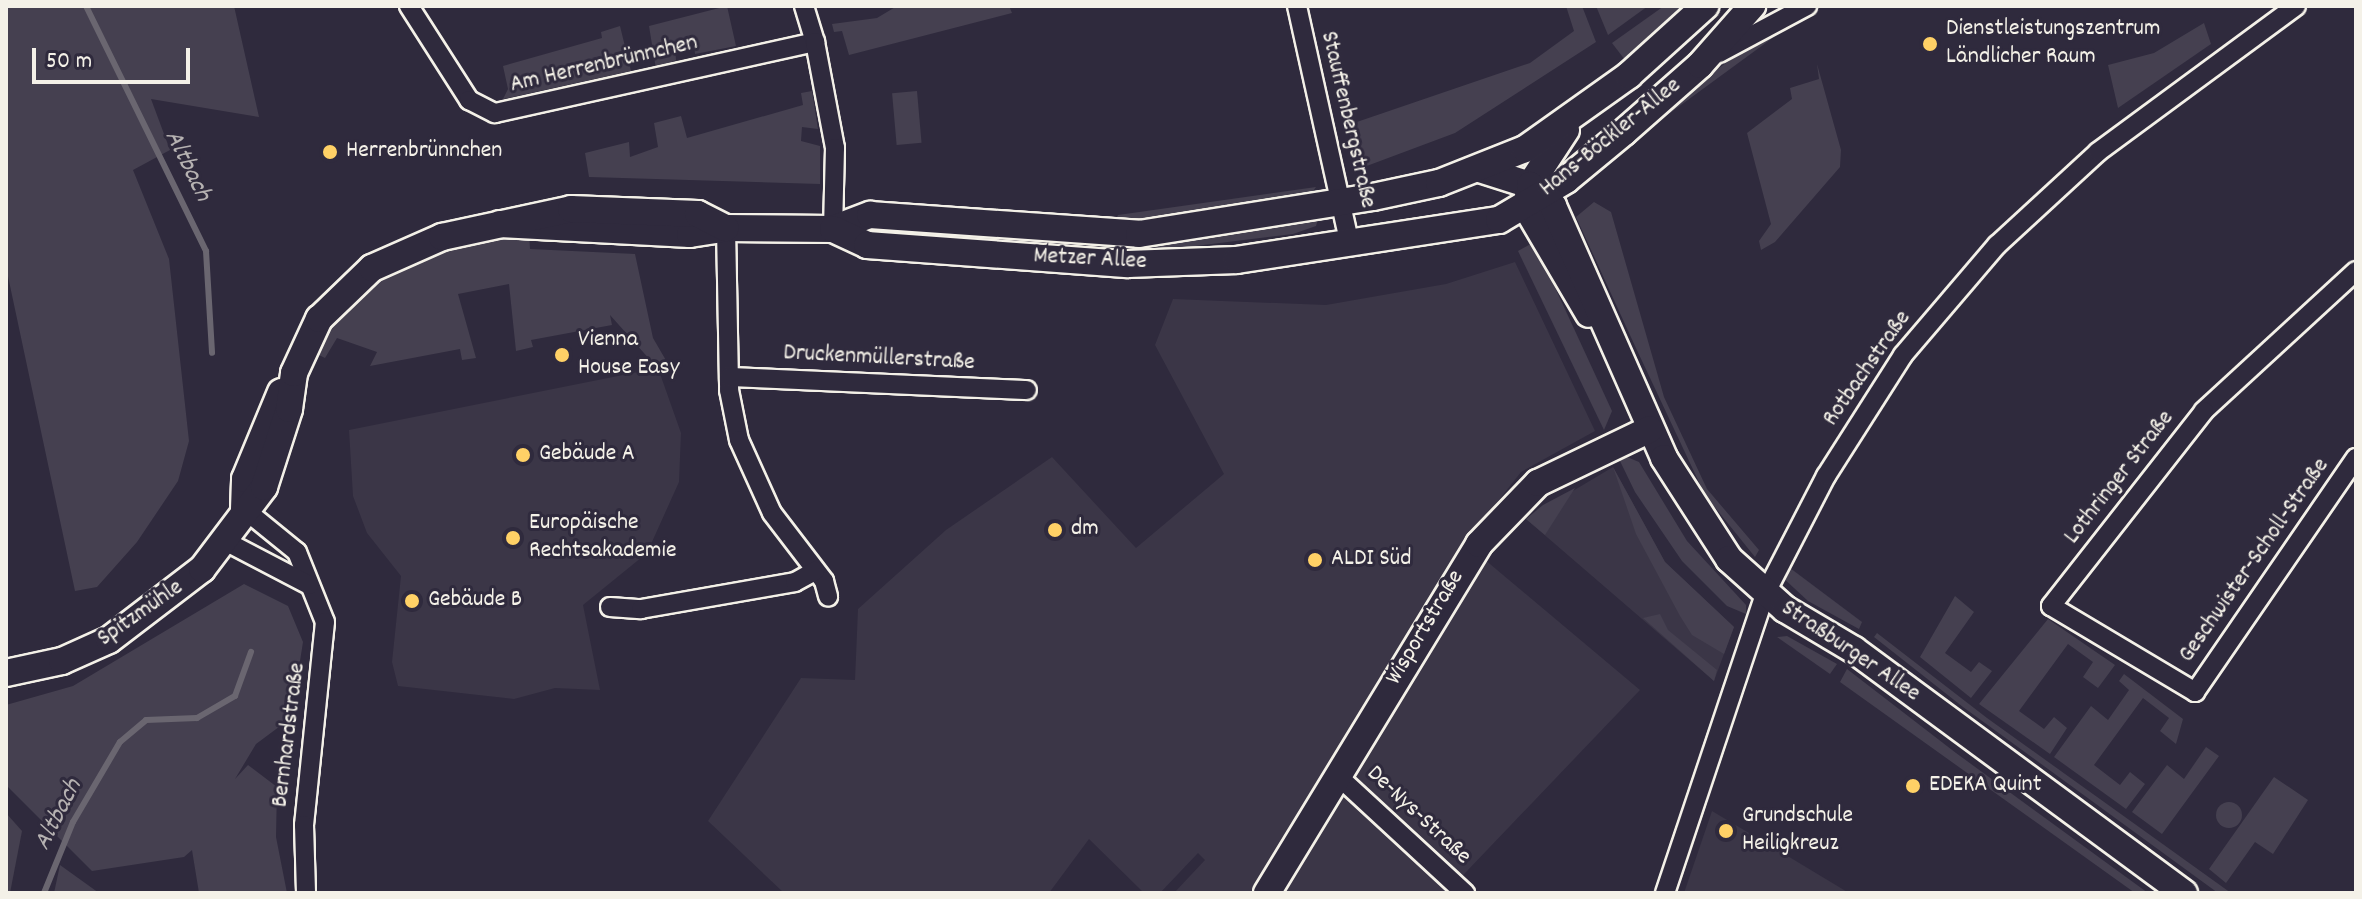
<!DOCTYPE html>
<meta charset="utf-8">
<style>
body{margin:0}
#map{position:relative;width:2362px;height:899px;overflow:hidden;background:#2f2a3d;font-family:Dekko,sans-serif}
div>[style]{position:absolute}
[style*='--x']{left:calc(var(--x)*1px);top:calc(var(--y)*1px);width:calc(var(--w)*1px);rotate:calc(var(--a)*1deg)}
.built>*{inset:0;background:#3b3647}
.green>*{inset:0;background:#454050;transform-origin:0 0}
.round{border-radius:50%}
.stream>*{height:6px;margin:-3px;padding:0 3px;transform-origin:3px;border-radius:3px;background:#6a6670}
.roads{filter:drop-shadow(2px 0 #f4f1e8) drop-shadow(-2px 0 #f4f1e8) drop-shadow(0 2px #f4f1e8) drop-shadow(0 -2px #f4f1e8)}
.street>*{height:18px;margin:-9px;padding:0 9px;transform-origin:9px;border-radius:9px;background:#2f2a3d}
.secondary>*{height:26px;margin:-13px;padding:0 13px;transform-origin:13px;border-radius:13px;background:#2f2a3d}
.dots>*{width:22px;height:22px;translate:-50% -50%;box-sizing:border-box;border:4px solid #2f2a3d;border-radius:50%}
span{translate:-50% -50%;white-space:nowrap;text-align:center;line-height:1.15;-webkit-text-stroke:6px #2f2a3d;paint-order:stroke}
.poi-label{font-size:24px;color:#f4f1e8}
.left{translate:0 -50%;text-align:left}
.street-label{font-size:24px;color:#f4f1e8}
.water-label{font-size:26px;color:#b6b2b2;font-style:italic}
.frame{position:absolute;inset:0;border:8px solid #f4f1e8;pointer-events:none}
.scale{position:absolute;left:32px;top:48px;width:158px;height:36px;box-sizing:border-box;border:4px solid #f4f1e8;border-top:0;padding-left:10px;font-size:24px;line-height:28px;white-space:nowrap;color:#f4f1e8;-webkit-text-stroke:6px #2f2a3d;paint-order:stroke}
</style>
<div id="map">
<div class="built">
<i style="clip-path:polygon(1515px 262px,1595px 431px,1521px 472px,1465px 543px,1640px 690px,1446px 893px,1174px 893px,1205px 860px,1198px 853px,1160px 893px,1144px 893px,1089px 839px,1049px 893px,784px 893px,708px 821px,801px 678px,855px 680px,858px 609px,946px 530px,1052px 457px,1136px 548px,1224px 474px,1155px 345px,1173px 299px,1326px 305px,1446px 284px)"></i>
<i style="clip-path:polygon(658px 368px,681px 433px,679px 482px,647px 553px,583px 605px,600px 690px,555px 688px,514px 699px,398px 686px,392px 662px,401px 576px,367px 533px,353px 496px,349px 430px)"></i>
<i style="clip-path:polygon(1613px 467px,1665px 562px,1734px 627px,1714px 681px,1526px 519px)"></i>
<i style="clip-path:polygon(1712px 811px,1781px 852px,1849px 893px,1684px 893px)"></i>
</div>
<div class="green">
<i style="clip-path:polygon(6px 6px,234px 6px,259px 117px,151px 99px,170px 150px,133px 170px,169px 259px,189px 441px,178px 481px,137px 542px,97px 587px,75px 591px,6px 267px)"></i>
<i style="clip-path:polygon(727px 6px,736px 46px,695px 54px,694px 42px,675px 47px,676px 60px,656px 69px,649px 26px)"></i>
<i style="clip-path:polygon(897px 6px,1009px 6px,1012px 13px,849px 55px,842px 31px,834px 32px,832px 24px,877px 18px)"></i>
<i style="clip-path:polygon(1566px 6px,1582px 6px,1596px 42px,1455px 133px,1356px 170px,1348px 125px,1530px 63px,1574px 31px)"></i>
<i style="clip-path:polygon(1596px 6px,1648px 6px,1608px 35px)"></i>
<i style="clip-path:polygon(1664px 6px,1688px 6px,1625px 60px,1612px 43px)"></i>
<i style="clip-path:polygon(2204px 23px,2211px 44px,2118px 108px,2108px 65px,2154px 53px)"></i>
<i style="clip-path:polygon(620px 26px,631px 71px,503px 99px,508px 89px,503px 66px,602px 38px,601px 32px)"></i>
<i style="clip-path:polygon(1779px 26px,1782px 31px,1655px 124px,1696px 84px)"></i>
<i style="clip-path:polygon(1817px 64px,1841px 150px,1840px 167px,1775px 242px,1761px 250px,1759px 241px,1771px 224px,1747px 133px,1792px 99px,1790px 88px,1819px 79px)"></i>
<i style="clip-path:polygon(812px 91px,818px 129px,802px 127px,801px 141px,820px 146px,820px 184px,589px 177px,585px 153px,629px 142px,630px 157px,658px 147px,654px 123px,681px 116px,687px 138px,803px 105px,801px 93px)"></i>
<i style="left:917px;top:91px;width:52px;height:25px;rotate:85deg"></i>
<i style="clip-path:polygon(1316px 187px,1311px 194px,1164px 221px,1115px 221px,1118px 215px)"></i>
<i style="clip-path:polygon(1594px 202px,1611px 212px,1664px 397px,1707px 489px,1759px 550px,1755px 557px,1705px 495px,1635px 346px,1576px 217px)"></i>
<i style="clip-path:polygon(1318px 219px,1316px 226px,1293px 234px,1147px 252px,878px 238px,879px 223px,892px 223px,903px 234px,1141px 245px)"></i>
<i style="clip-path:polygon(529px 232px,530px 249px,635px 254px,653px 338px,671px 369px,660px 371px,610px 315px,612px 325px,531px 340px,533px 347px,516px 351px,509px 284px,458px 294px,476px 358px,462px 360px,460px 349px,370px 366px,377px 352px,337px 338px,325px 358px,315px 353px,332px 321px,386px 270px,464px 243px)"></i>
<i style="clip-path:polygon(1534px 242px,1612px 411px,1604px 430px,1518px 251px)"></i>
<i style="clip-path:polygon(1627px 457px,1639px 462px,1687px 541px,1746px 605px,1746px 614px,1727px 606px,1682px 561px,1635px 492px,1620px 461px)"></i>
<i style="clip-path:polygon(1613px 467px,1665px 562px,1734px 627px,1724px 654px,1692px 635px,1680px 616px,1636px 534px)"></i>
<i style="clip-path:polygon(1575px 488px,1545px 535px,1526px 519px,1543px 505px)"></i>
<i style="clip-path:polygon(1786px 565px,1862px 622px,1859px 629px,1808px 601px,1781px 576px)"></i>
<i style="clip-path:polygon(244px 584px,288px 606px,303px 642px,291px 718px,256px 744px,235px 779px,248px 765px,277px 787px,276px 837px,287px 893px,199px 893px,192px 850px,184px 857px,92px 871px,6px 785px,6px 705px,73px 686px)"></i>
<i style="clip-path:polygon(1955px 596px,1974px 612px,1945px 653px,1971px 672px,1979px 662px,1992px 671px,1971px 698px,1920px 657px)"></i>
<i style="clip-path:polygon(1660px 614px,1668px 630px,1717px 670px,1714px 681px,1643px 618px)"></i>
<i style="clip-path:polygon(2048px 619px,2115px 665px,2098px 688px,2083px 677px,2093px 662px,2068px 644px,2019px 711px,2044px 729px,2054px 717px,2067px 728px,2050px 754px,1979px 704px)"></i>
<i style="clip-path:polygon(1877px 633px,1987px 718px,2231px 893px,2218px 893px,1963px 707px,1874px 637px)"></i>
<i style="clip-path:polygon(1787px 636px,1837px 664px,1830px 674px,1777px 637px)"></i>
<i style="clip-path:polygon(1847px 669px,1956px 753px,2148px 893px,2135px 893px,1840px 682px)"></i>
<i style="clip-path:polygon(2124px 674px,2183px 719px,2176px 744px,2160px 731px,2169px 718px,2143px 698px,2094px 765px,2120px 785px,2130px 772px,2145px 784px,2126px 809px,2054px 757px,2091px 706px,2108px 720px,2129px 690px,2119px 681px)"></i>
<i style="clip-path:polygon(2206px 747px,2219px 756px,2162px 834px,2132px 812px,2167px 765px,2184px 779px)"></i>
<i style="clip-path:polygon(2274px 777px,2308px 800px,2273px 854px,2255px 842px,2226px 883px,2209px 869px)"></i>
<i class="round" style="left:2216px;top:802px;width:26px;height:26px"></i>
<i style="clip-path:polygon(6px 813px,22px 831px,10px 893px,6px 893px)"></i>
<i style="clip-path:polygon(60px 865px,99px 893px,54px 893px)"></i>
</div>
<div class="stream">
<i style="--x:86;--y:6;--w:273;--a:63.9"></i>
<i style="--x:206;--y:251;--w:102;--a:86.6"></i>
<i style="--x:44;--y:893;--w:77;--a:-67.8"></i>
<i style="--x:73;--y:822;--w:93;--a:-59.6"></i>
<i style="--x:120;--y:742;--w:34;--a:-40"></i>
<i style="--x:146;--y:720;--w:51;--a:-2.2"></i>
<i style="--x:197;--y:718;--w:44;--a:-30.1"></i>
<i style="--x:235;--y:696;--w:47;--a:-70"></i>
</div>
<div class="roads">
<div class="street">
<i style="--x:409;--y:6;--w:112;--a:57.4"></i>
<i style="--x:469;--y:100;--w:29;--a:27"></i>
<i style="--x:495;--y:113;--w:328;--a:-12.5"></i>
<i style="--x:815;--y:42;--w:38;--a:-107"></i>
<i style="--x:1297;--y:6;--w:245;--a:77.5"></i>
<i style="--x:815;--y:42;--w:108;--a:79.3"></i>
<i style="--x:835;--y:148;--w:81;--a:91.4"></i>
<i style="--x:1719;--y:53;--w:100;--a:-28.1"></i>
<i style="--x:726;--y:228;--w:162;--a:88.9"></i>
<i style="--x:729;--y:390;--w:51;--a:78.7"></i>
<i style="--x:739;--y:440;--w:80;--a:65.7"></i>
<i style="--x:772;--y:513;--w:86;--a:52.6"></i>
<i style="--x:824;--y:581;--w:16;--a:75"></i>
<i style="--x:2356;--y:271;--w:207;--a:137.4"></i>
<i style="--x:2204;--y:411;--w:248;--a:128.1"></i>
<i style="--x:2051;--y:606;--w:168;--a:30.8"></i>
<i style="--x:2195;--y:692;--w:284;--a:-55.5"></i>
<i style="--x:729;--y:377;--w:298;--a:2.5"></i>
<i style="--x:244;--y:509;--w:68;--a:39.1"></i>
<i style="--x:297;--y:552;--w:75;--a:68.2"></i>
<i style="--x:325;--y:622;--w:204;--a:95.9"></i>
<i style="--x:304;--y:825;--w:68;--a:88.3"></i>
<i style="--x:225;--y:541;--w:95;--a:27.6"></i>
<i style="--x:610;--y:607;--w:31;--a:4"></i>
<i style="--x:641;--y:609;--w:156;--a:-9.9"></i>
<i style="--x:795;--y:582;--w:23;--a:-29"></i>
<i style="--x:1338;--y:776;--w:173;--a:42.7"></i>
<i style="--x:1665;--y:893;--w:315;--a:-71.5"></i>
<i style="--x:1765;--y:594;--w:133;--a:-62.7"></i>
<i style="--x:1826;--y:476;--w:143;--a:-57.5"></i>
<i style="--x:1903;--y:355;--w:145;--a:-49.5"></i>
<i style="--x:1997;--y:245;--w:137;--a:-42.6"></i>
<i style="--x:2098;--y:152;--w:246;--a:-36.4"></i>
</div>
<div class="secondary">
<i style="--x:1566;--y:130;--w:66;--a:123.2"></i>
<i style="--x:1530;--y:185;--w:22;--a:100"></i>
<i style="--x:1526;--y:207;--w:124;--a:59.5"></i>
<i style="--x:1480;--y:169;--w:52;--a:17.7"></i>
<i style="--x:1530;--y:185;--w:31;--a:42"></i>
<i style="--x:1553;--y:206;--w:275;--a:66.2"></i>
<i style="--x:1664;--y:458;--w:120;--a:57.2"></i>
<i style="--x:1729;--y:559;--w:75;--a:41.8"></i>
<i style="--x:1785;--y:609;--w:80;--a:30.7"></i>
<i style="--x:1854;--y:650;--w:410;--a:36.4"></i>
<i style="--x:500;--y:224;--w:190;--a:3"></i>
<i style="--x:690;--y:234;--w:36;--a:-9"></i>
<i style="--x:726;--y:228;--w:107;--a:0.5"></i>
<i style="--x:833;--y:229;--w:40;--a:-21"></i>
<i style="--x:870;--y:215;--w:270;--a:4"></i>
<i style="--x:1139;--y:234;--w:237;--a:-9"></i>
<i style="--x:1373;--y:197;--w:67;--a:-12"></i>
<i style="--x:1439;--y:183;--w:92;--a:-21.6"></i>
<i style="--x:1525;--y:149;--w:128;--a:-35.4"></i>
<i style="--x:1629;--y:75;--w:103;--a:-42.2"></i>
<i style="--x:833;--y:229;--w:38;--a:25"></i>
<i style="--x:867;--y:245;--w:262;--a:4.2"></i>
<i style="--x:1128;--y:264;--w:109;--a:-2.1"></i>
<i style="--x:1237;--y:260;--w:265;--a:-8.7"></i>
<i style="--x:1499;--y:220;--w:78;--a:-30.8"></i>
<i style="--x:1566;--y:180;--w:75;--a:-39.6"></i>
<i style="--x:1624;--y:132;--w:101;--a:-41.4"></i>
<i style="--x:1700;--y:65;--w:79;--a:-48.6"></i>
<i style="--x:244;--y:509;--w:30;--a:-88"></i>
<i style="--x:245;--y:479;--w:94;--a:-67.5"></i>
<i style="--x:6;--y:673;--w:57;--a:-12.1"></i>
<i style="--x:62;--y:661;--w:51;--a:-24.1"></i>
<i style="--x:109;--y:640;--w:117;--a:-37.4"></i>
<i style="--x:202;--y:569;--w:103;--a:-52.9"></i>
<i style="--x:264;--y:487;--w:82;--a:-72.2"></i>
<i style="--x:289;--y:409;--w:36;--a:-82"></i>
<i style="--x:294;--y:373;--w:60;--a:-65.2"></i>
<i style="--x:319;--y:319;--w:74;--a:-43.9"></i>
<i style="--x:372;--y:268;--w:77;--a:-23.9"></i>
<i style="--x:442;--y:237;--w:132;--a:-12.2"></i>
<i style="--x:571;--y:209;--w:127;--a:2.3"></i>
<i style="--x:698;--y:214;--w:31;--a:27"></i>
<i style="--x:1267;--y:893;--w:408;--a:-58.7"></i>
<i style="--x:1479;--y:544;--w:85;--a:-46"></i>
<i style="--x:1538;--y:483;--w:124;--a:-25.7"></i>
</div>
</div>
<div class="dots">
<i style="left:1930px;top:44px;background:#ffd166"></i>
<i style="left:330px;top:152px;background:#ffd166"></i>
<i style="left:562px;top:355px;background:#ffd166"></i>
<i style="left:523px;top:455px;background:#ffd166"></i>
<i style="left:1055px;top:530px;background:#ffd166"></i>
<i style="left:513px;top:538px;background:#ffd166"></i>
<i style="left:1315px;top:560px;background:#ffd166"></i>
<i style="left:412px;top:601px;background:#ffd166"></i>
<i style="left:1913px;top:786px;background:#ffd166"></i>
<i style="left:1726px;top:831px;background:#ffd166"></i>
</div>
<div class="poi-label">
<span class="left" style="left:1946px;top:44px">Dienstleistungszentrum<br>Ländlicher Raum</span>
<span class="left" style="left:346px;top:152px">Herrenbrünnchen</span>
<span class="left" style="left:578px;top:355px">Vienna<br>House Easy</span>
<span class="left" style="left:539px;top:455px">Gebäude A</span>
<span class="left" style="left:529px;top:538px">Europäische<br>Rechtsakademie</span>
<span class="left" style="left:1071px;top:530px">dm</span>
<span class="left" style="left:1331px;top:560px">ALDI Süd</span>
<span class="left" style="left:428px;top:601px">Gebäude B</span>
<span class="left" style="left:1929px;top:786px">EDEKA Quint</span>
<span class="left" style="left:1742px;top:831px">Grundschule<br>Heiligkreuz</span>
</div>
<div class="street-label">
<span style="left:604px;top:65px;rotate:-13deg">Am Herrenbrünnchen</span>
<span style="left:1347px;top:120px;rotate:77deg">Stauffenbergstraße</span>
<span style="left:1611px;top:138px;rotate:-39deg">Hans-Böckler-Allee</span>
<span style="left:1090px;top:260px;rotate:3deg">Metzer Allee</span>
<span style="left:879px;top:359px;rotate:3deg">Druckenmüllerstraße</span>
<span style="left:1868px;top:369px;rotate:-55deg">Rotbachstraße</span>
<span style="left:2120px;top:478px;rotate:-52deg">Lothringer Straße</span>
<span style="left:2255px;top:561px;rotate:-55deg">Geschwister-Scholl-Straße</span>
<span style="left:141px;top:614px;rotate:-35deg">Spitzmühle</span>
<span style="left:1426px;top:628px;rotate:-59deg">Wisportstraße</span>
<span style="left:1850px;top:652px;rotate:34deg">Straßburger Allee</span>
<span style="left:290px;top:735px;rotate:-83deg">Bernhardstraße</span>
<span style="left:1418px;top:816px;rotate:43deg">De-Nys-Straße</span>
</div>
<div class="water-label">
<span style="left:187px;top:166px;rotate:64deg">Altbach</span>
<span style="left:59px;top:815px;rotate:-63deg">Altbach</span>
</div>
<div class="frame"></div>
<div class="scale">50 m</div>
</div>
